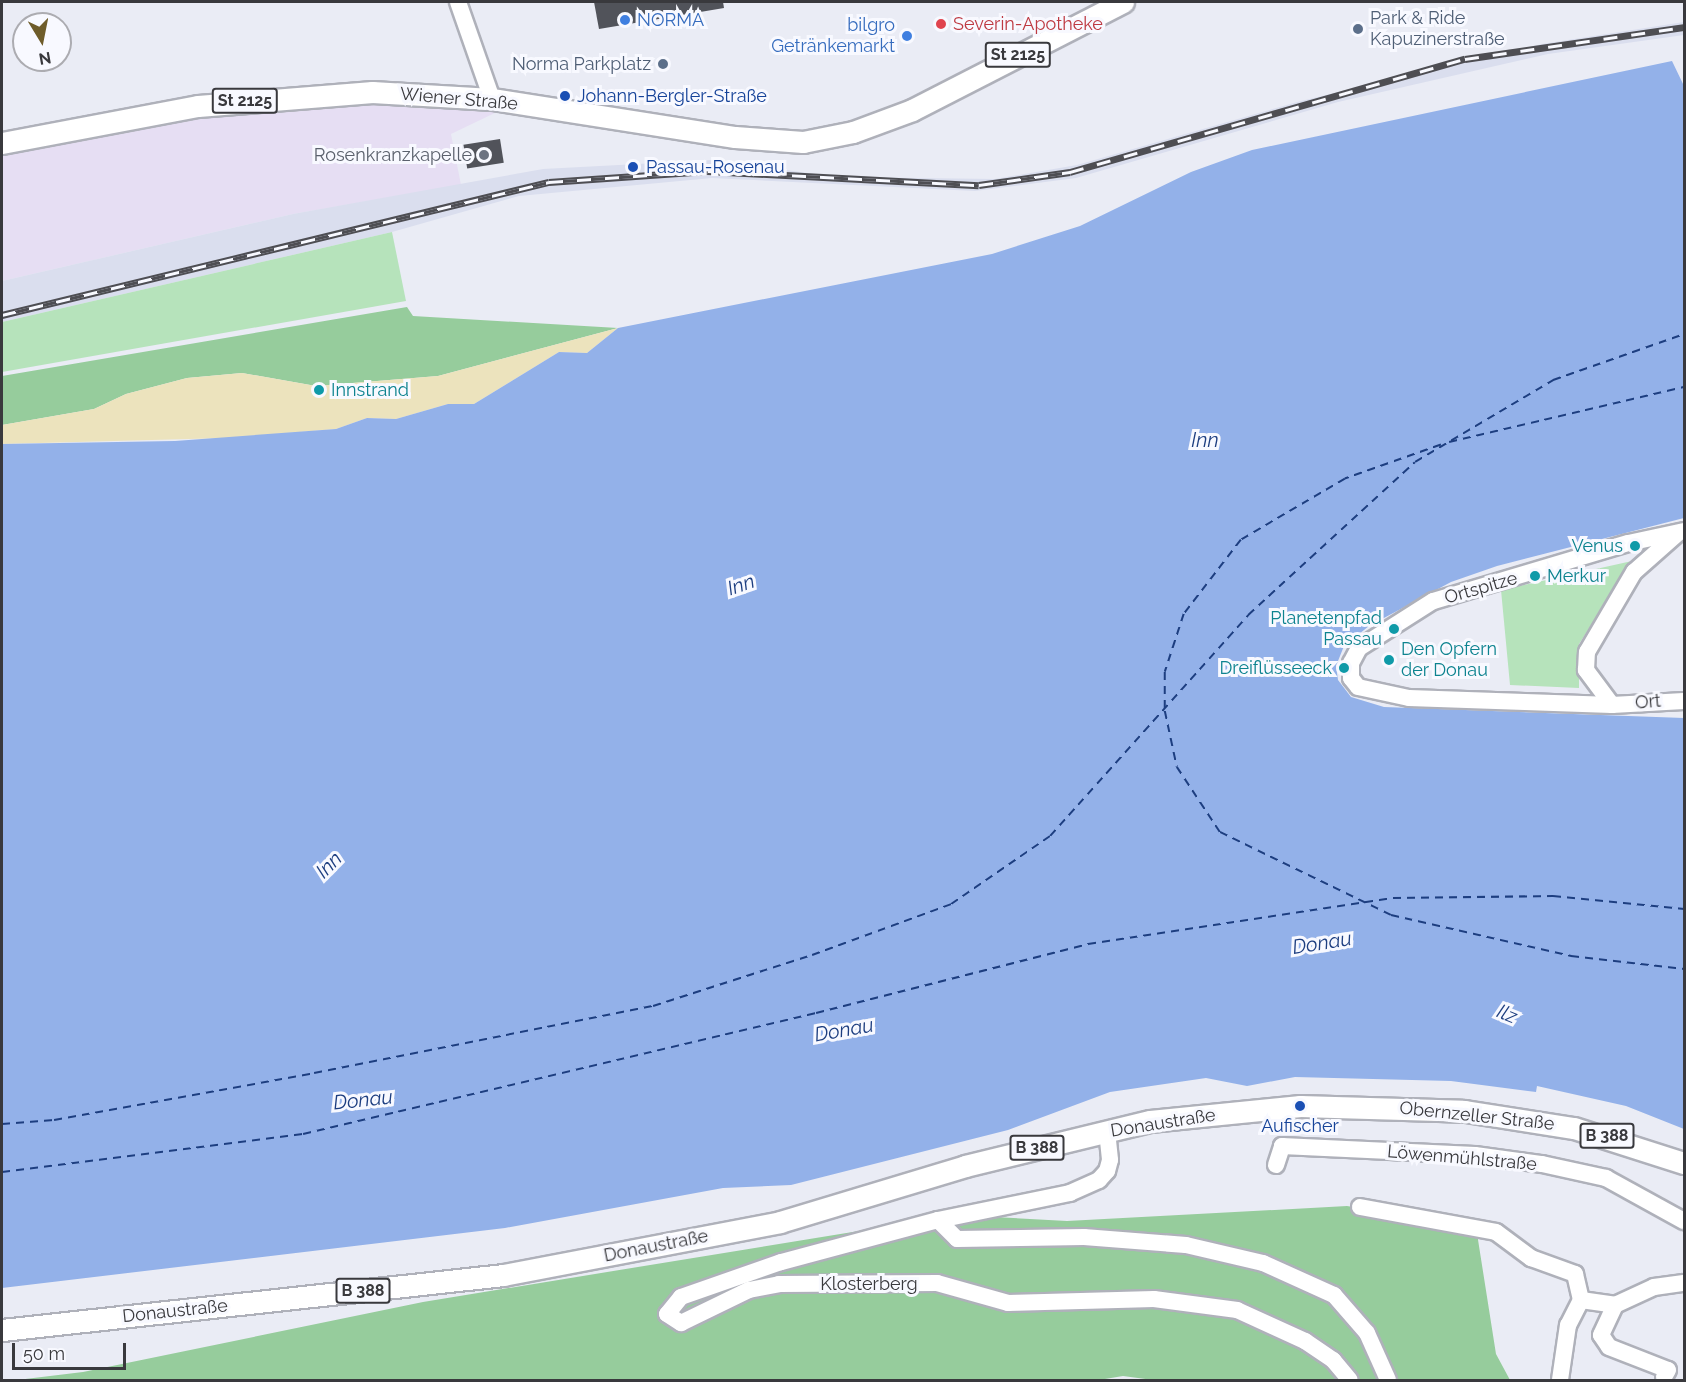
<!DOCTYPE html>
<meta charset="utf-8">
<style>
body{margin:0}
#map{position:relative;width:1686px;height:1382px;overflow:hidden;background:#eaecf5;font-family:Raleway,sans-serif}
div>[style]{position:absolute}
[style*='--x']{left:calc(var(--x)*1px);top:calc(var(--y)*1px);width:calc(var(--w)*1px);rotate:calc(var(--a)*1deg)}
.commercial>*{inset:0;background:#e6def3}
.built>*{inset:0;background:#dadeee}
.green>*{inset:0;background:#b6e3bb}
.forest>*{inset:0;background:#96cc9c}
.sand>*{inset:0;background:#ece3bd}
.water>*{inset:0;background:#93b1e9}
.ferry>*{height:1.5px;margin-top:-0.75px;transform-origin:0;background:repeating-linear-gradient(90deg,#1d3e80 0 8px,transparent 0 14px)}
.building>*{inset:0;background:#51535a;transform-origin:0 0}
.roads{filter:drop-shadow(2px 0 #afb1ba) drop-shadow(-2px 0 #afb1ba) drop-shadow(0 2px #afb1ba) drop-shadow(0 -2px #afb1ba)}
.minor>*{height:16px;margin:-8px;padding:0 8px;transform-origin:8px;border-radius:8px;background:#fff}
.major>*{height:21px;margin:-10.5px;padding:0 10.5px;transform-origin:10.5px;border-radius:10.5px;background:#fff}
.rail>*{height:7px;margin-top:-3.5px;transform-origin:0;background:repeating-linear-gradient(90deg,#f8f9ff 0 14px,#4e4e53 0 28px);box-sizing:border-box;border-block:2px solid #4e4e53}
.dots>*{width:16px;height:16px;translate:-50% -50%;box-sizing:border-box;border:3px solid #f8f9ff;border-radius:50%}
span{translate:-50% -50%;white-space:nowrap;text-align:center;line-height:1.15;-webkit-text-stroke:6px #f8f9ff;paint-order:stroke}
.shield-label span{padding:2px 4px;background:#f8f9ff;border:2px solid;border-radius:4px;-webkit-text-stroke-width:0}
.shield-label{font-size:16px;color:#39393d;font-weight:700}
.service-label{font-size:18px;color:#4e5e75}
.left{translate:0 -50%;text-align:left}
.right{translate:-100% -50%;text-align:right}
.shop-label{font-size:18px;color:#366cbe}
.health-label{font-size:18px;color:#be3a42}
.transit-label{font-size:18px;color:#164399}
.street-label{font-size:18px;color:#39393d}
.worship-label{font-size:18px;color:#5b616d}
.culture-label{font-size:18px;color:#0d838f}
.water-label{font-size:20px;color:#1d3e80;font-style:italic}
.frame{position:absolute;inset:0;border:3px solid #39393d;pointer-events:none}
.north{position:absolute;left:12px;top:12px;width:60px;height:60px;box-sizing:border-box;background:#f8f9ff;border:2px solid #acacb1;border-radius:50%;rotate:170deg;font-size:16px;font-weight:700;line-height:24px;text-align:center;color:#39393d}
.north::after{content:'';display:block;margin:auto;width:21px;height:27px;background:#6e5c2a;clip-path:polygon(50% 0,100% 100%,50% 72%,0 100%)}
.scale{position:absolute;left:12px;top:1343px;width:114px;height:27px;box-sizing:border-box;border:3px solid #39393d;border-top:0;padding-left:8px;font-size:18px;line-height:21px;white-space:nowrap;color:#39393d;-webkit-text-stroke:4px #f8f9ff;paint-order:stroke}
</style>
<div id="map">
<div class="commercial">
<i style="clip-path:polygon(353px 103px,499px 111px,451px 134px,461px 185px,293px 214px,2px 281px,2px 156px,219px 114px)"></i>
</div>
<div class="built">
<i style="clip-path:polygon(1684px 22px,1684px 35px,1548px 54px,1338px 102px,1076px 178px,975px 191px,712px 178px,519px 196px,392px 232px,2px 322px,2px 281px,293px 214px,543px 169px,713px 160px,837px 177px,995px 179px,1077px 165px,1301px 101px,1542px 44px)"></i>
</div>
<div class="green">
<i style="clip-path:polygon(392px 232px,406px 301px,2px 372px,2px 322px)"></i>
<i style="clip-path:polygon(1632px 561px,1579px 644px,1579px 688px,1510px 685px,1501px 590px)"></i>
</div>
<div class="forest">
<i style="clip-path:polygon(407px 307px,413px 316px,618px 328px,438px 376px,316px 386px,242px 373px,187px 378px,126px 394px,94px 409px,2px 425px,2px 376px)"></i>
<i style="clip-path:polygon(1347px 1206px,1476px 1227px,1496px 1354px,1510px 1380px,1153px 1380px,1123px 1376px,1099px 1380px,17px 1380px,83px 1372px,423px 1302px,957px 1215px,1067px 1221px)"></i>
</div>
<div class="sand">
<i style="clip-path:polygon(618px 328px,587px 353px,559px 352px,474px 404px,448px 404px,396px 419px,367px 418px,336px 429px,226px 438px,2px 444px,2px 425px,94px 409px,126px 394px,187px 378px,242px 373px,316px 386px,438px 376px)"></i>
</div>
<div class="water">
<i style="clip-path:polygon(1672px 61px,1684px 86px,1684px 518px,1497px 566px,1451px 582px,1369px 626px,1344px 646px,1336px 666px,1338px 680px,1351px 697px,1384px 707px,1684px 718px,1684px 1129px,1626px 1106px,1537px 1086px,1536px 1092px,1451px 1081px,1295px 1077px,1247px 1086px,1206px 1078px,1110px 1092px,1008px 1130px,791px 1185px,723px 1188px,505px 1228px,2px 1288px,2px 444px,175px 441px,336px 429px,367px 418px,396px 419px,448px 404px,474px 404px,559px 352px,587px 353px,618px 328px,992px 254px,1080px 226px,1191px 172px,1252px 150px)"></i>
</div>
<div class="ferry">
<i style="--x:1449;--y:442;--w:241;--a:-13.2"></i>
<i style="--x:1441;--y:445;--w:102;--a:160.5"></i>
<i style="--x:1345;--y:479;--w:121;--a:149.6"></i>
<i style="--x:1241;--y:540;--w:93;--a:127.6"></i>
<i style="--x:1184;--y:614;--w:61;--a:108.1"></i>
<i style="--x:1165;--y:672;--w:39;--a:90"></i>
<i style="--x:1165;--y:711;--w:57;--a:77.9"></i>
<i style="--x:1177;--y:767;--w:78;--a:56.5"></i>
<i style="--x:1220;--y:832;--w:190;--a:25.9"></i>
<i style="--x:1391;--y:915;--w:185;--a:12.8"></i>
<i style="--x:1571;--y:956;--w:114;--a:6.6"></i>
<i style="--x:2;--y:1124;--w:52;--a:-4.4"></i>
<i style="--x:54;--y:1120;--w:264;--a:-10.2"></i>
<i style="--x:314;--y:1073;--w:346;--a:-11.2"></i>
<i style="--x:653;--y:1006;--w:167;--a:-17.8"></i>
<i style="--x:812;--y:955;--w:148;--a:-20.1"></i>
<i style="--x:951;--y:904;--w:120;--a:-34.5"></i>
<i style="--x:1050;--y:836;--w:297;--a:-48.1"></i>
<i style="--x:1248;--y:615;--w:226;--a:-42.5"></i>
<i style="--x:1415;--y:462;--w:161;--a:-30.7"></i>
<i style="--x:1553;--y:380;--w:139;--a:-19.3"></i>
<i style="--x:2;--y:1172;--w:303;--a:-7.2"></i>
<i style="--x:303;--y:1134;--w:527;--a:-13.27"></i>
<i style="--x:816;--y:1013;--w:281;--a:-14.2"></i>
<i style="--x:1088;--y:944;--w:308;--a:-8.6"></i>
<i style="--x:1393;--y:898;--w:160;--a:-0.7"></i>
<i style="--x:1553;--y:896;--w:132;--a:5.7"></i>
</div>
<div class="building">
<i style="clip-path:polygon(594px 2px,723px 2px,724px 8px,599px 29px)"></i>
<i style="left:500px;top:139px;width:24px;height:37px;rotate:81deg"></i>
</div>
<div class="roads">
<div class="minor">
<i style="--x:458;--y:2;--w:103;--a:70.7"></i>
<i style="--x:1684;--y:531;--w:57;--a:167.9"></i>
<i style="--x:1628;--y:543;--w:203;--a:163.4"></i>
<i style="--x:1433;--y:601;--w:88;--a:147.6"></i>
<i style="--x:1359;--y:648;--w:17;--a:118"></i>
<i style="--x:1351;--y:663;--w:15;--a:90"></i>
<i style="--x:1351;--y:678;--w:11;--a:52"></i>
<i style="--x:1358;--y:687;--w:52;--a:12.2"></i>
<i style="--x:1409;--y:698;--w:203;--a:2"></i>
<i style="--x:1612;--y:705;--w:72;--a:-3.2"></i>
<i style="--x:1612;--y:705;--w:44;--a:-126.6"></i>
<i style="--x:1586;--y:670;--w:18;--a:-87"></i>
<i style="--x:1587;--y:652;--w:93;--a:-59.6"></i>
<i style="--x:1634;--y:572;--w:57;--a:-41.5"></i>
<i style="--x:1107;--y:1131;--w:29;--a:84"></i>
<i style="--x:1110;--y:1160;--w:11;--a:105"></i>
<i style="--x:1107;--y:1171;--w:12;--a:132"></i>
<i style="--x:1099;--y:1180;--w:32;--a:156"></i>
<i style="--x:1070;--y:1193;--w:135;--a:168.4"></i>
<i style="--x:938;--y:1220;--w:163;--a:165"></i>
<i style="--x:781;--y:1262;--w:106;--a:160.7"></i>
<i style="--x:681;--y:1297;--w:22;--a:129"></i>
<i style="--x:667;--y:1314;--w:17;--a:33"></i>
<i style="--x:681;--y:1323;--w:76;--a:-25.9"></i>
<i style="--x:749;--y:1290;--w:31;--a:-11"></i>
<i style="--x:779;--y:1284;--w:158;--a:-0.4"></i>
<i style="--x:937;--y:1283;--w:74;--a:15.7"></i>
<i style="--x:1008;--y:1303;--w:146;--a:-1.6"></i>
<i style="--x:1154;--y:1299;--w:84;--a:7.5"></i>
<i style="--x:1237;--y:1310;--w:75;--a:24.5"></i>
<i style="--x:1305;--y:1341;--w:34;--a:34"></i>
<i style="--x:1333;--y:1360;--w:26;--a:50"></i>
<i style="--x:1276;--y:1165;--w:20;--a:-72"></i>
<i style="--x:1282;--y:1146;--w:193;--a:2.7"></i>
<i style="--x:1475;--y:1155;--w:68;--a:7.7"></i>
<i style="--x:1542;--y:1164;--w:66;--a:12.3"></i>
<i style="--x:1606;--y:1178;--w:89;--a:28.9"></i>
<i style="--x:1360;--y:1207;--w:138;--a:10.4"></i>
<i style="--x:1496;--y:1232;--w:44;--a:36.6"></i>
<i style="--x:1531;--y:1258;--w:47;--a:20"></i>
<i style="--x:1575;--y:1274;--w:27;--a:77"></i>
<i style="--x:1581;--y:1300;--w:28;--a:117"></i>
<i style="--x:1568;--y:1325;--w:56;--a:98.3"></i>
<i style="--x:938;--y:1220;--w:27;--a:45"></i>
<i style="--x:957;--y:1239;--w:127;--a:-0.9"></i>
<i style="--x:1084;--y:1237;--w:102;--a:4.5"></i>
<i style="--x:1186;--y:1245;--w:79;--a:13.2"></i>
<i style="--x:1263;--y:1263;--w:78;--a:24.3"></i>
<i style="--x:1334;--y:1295;--w:50;--a:49"></i>
<i style="--x:1367;--y:1333;--w:51;--a:65.9"></i>
<i style="--x:1581;--y:1300;--w:34;--a:8"></i>
<i style="--x:1615;--y:1305;--w:43;--a:-24.8"></i>
<i style="--x:1654;--y:1287;--w:30;--a:-8"></i>
<i style="--x:1615;--y:1305;--w:33;--a:115"></i>
<i style="--x:1601;--y:1335;--w:14;--a:56"></i>
<i style="--x:1609;--y:1347;--w:63;--a:21.3"></i>
<i style="--x:1668;--y:1370;--w:8;--a:120"></i>
</div>
<div class="major">
<i style="--x:2;--y:143;--w:199;--a:-10.7"></i>
<i style="--x:198;--y:106;--w:175;--a:-4.6"></i>
<i style="--x:372;--y:92;--w:120;--a:3.3"></i>
<i style="--x:492;--y:99;--w:246;--a:8.9"></i>
<i style="--x:735;--y:137;--w:68;--a:4.2"></i>
<i style="--x:803;--y:142;--w:51;--a:-11.3"></i>
<i style="--x:853;--y:132;--w:63;--a:-20.4"></i>
<i style="--x:912;--y:110;--w:237;--a:-27.1"></i>
<i style="--x:2;--y:1330;--w:504;--a:-6.26"></i>
<i style="--x:503;--y:1275;--w:282;--a:-10.8"></i>
<i style="--x:780;--y:1222;--w:193;--a:-16.8"></i>
<i style="--x:965;--y:1166;--w:190;--a:-13.7"></i>
<i style="--x:1150;--y:1121;--w:151;--a:-5.7"></i>
<i style="--x:1300;--y:1106;--w:165;--a:1.7"></i>
<i style="--x:1465;--y:1111;--w:110;--a:8.9"></i>
<i style="--x:1574;--y:1128;--w:115;--a:17.7"></i>
</div>
</div>
<div class="rail">
<i style="--x:2;--y:315;--w:563;--a:-13.67"></i>
<i style="--x:549;--y:182;--w:159;--a:-4"></i>
<i style="--x:708;--y:171;--w:271;--a:3"></i>
<i style="--x:979;--y:185;--w:92;--a:-8.1"></i>
<i style="--x:1070;--y:172;--w:411;--a:-16"></i>
<i style="--x:1465;--y:59;--w:221;--a:-8.3"></i>
</div>
<div class="dots">
<i style="left:625px;top:20px;background:#3f7fe0"></i>
<i style="left:941px;top:24px;background:#e0444e"></i>
<i style="left:1358px;top:29px;background:#5c6f8a"></i>
<i style="left:907px;top:36px;background:#3f7fe0"></i>
<i style="left:663px;top:64px;background:#5c6f8a"></i>
<i style="left:565px;top:96px;background:#1a4fb4"></i>
<i style="left:484px;top:155px;background:#6b7280"></i>
<i style="left:633px;top:167px;background:#1a4fb4"></i>
<i style="left:319px;top:390px;background:#0f9aa8"></i>
<i style="left:1635px;top:546px;background:#0f9aa8"></i>
<i style="left:1535px;top:576px;background:#0f9aa8"></i>
<i style="left:1394px;top:629px;background:#0f9aa8"></i>
<i style="left:1389px;top:660px;background:#0f9aa8"></i>
<i style="left:1344px;top:668px;background:#0f9aa8"></i>
<i style="left:1300px;top:1106px;background:#1a4fb4"></i>
</div>
<div class="shield-label">
<span style="left:1018px;top:55px">St 2125</span>
<span style="left:245px;top:101px">St 2125</span>
<span style="left:1607px;top:1136px">B 388</span>
<span style="left:1037px;top:1148px">B 388</span>
<span style="left:363px;top:1291px">B 388</span>
</div>
<div class="service-label">
<span class="left" style="left:1370px;top:29px">Park &amp; Ride<br>Kapuzinerstraße</span>
<span class="right" style="left:651px;top:64px">Norma Parkplatz</span>
</div>
<div class="shop-label">
<span class="left" style="left:637px;top:20px">NORMA</span>
<span class="right" style="left:895px;top:36px">bilgro<br>Getränkemarkt</span>
</div>
<div class="health-label">
<span class="left" style="left:953px;top:24px">Severin-Apotheke</span>
</div>
<div class="transit-label">
<span class="left" style="left:577px;top:96px">Johann-Bergler-Straße</span>
<span class="left" style="left:646px;top:167px">Passau-Rosenau</span>
<span style="left:1300px;top:1126px">Aufischer</span>
</div>
<div class="street-label">
<span style="left:459px;top:99px;rotate:5deg">Wiener Straße</span>
<span style="left:1481px;top:588px;rotate:-16deg">Ortspitze</span>
<span style="left:1648px;top:702px;rotate:-5deg">Ort</span>
<span style="left:1477px;top:1116px;rotate:6deg">Obernzeller Straße</span>
<span style="left:1163px;top:1123px;rotate:-9deg">Donaustraße</span>
<span style="left:1462px;top:1158px;rotate:5deg">Löwenmühlstraße</span>
<span style="left:656px;top:1246px;rotate:-11deg">Donaustraße</span>
<span style="left:869px;top:1284px">Klosterberg</span>
<span style="left:175px;top:1311px;rotate:-6deg">Donaustraße</span>
</div>
<div class="worship-label">
<span class="right" style="left:472px;top:155px">Rosenkranzkapelle</span>
</div>
<div class="culture-label">
<span class="left" style="left:331px;top:390px">Innstrand</span>
<span class="right" style="left:1623px;top:546px">Venus</span>
<span class="left" style="left:1547px;top:576px">Merkur</span>
<span class="right" style="left:1382px;top:629px">Planetenpfad<br>Passau</span>
<span class="left" style="left:1401px;top:660px">Den Opfern<br>der Donau</span>
<span class="right" style="left:1332px;top:668px">Dreiflüsseeck</span>
</div>
<div class="water-label">
<span style="left:1205px;top:440px">Inn</span>
<span style="left:741px;top:585px;rotate:-19deg">Inn</span>
<span style="left:329px;top:865px;rotate:-45deg">Inn</span>
<span style="left:1322px;top:943px;rotate:-9deg">Donau</span>
<span style="left:1507px;top:1014px;rotate:22deg">Ilz</span>
<span style="left:844px;top:1030px;rotate:-10deg">Donau</span>
<span style="left:363px;top:1100px;rotate:-6deg">Donau</span>
</div>
<div class="frame"></div>
<div class="north">N</div>
<div class="scale">50 m</div>
</div>
